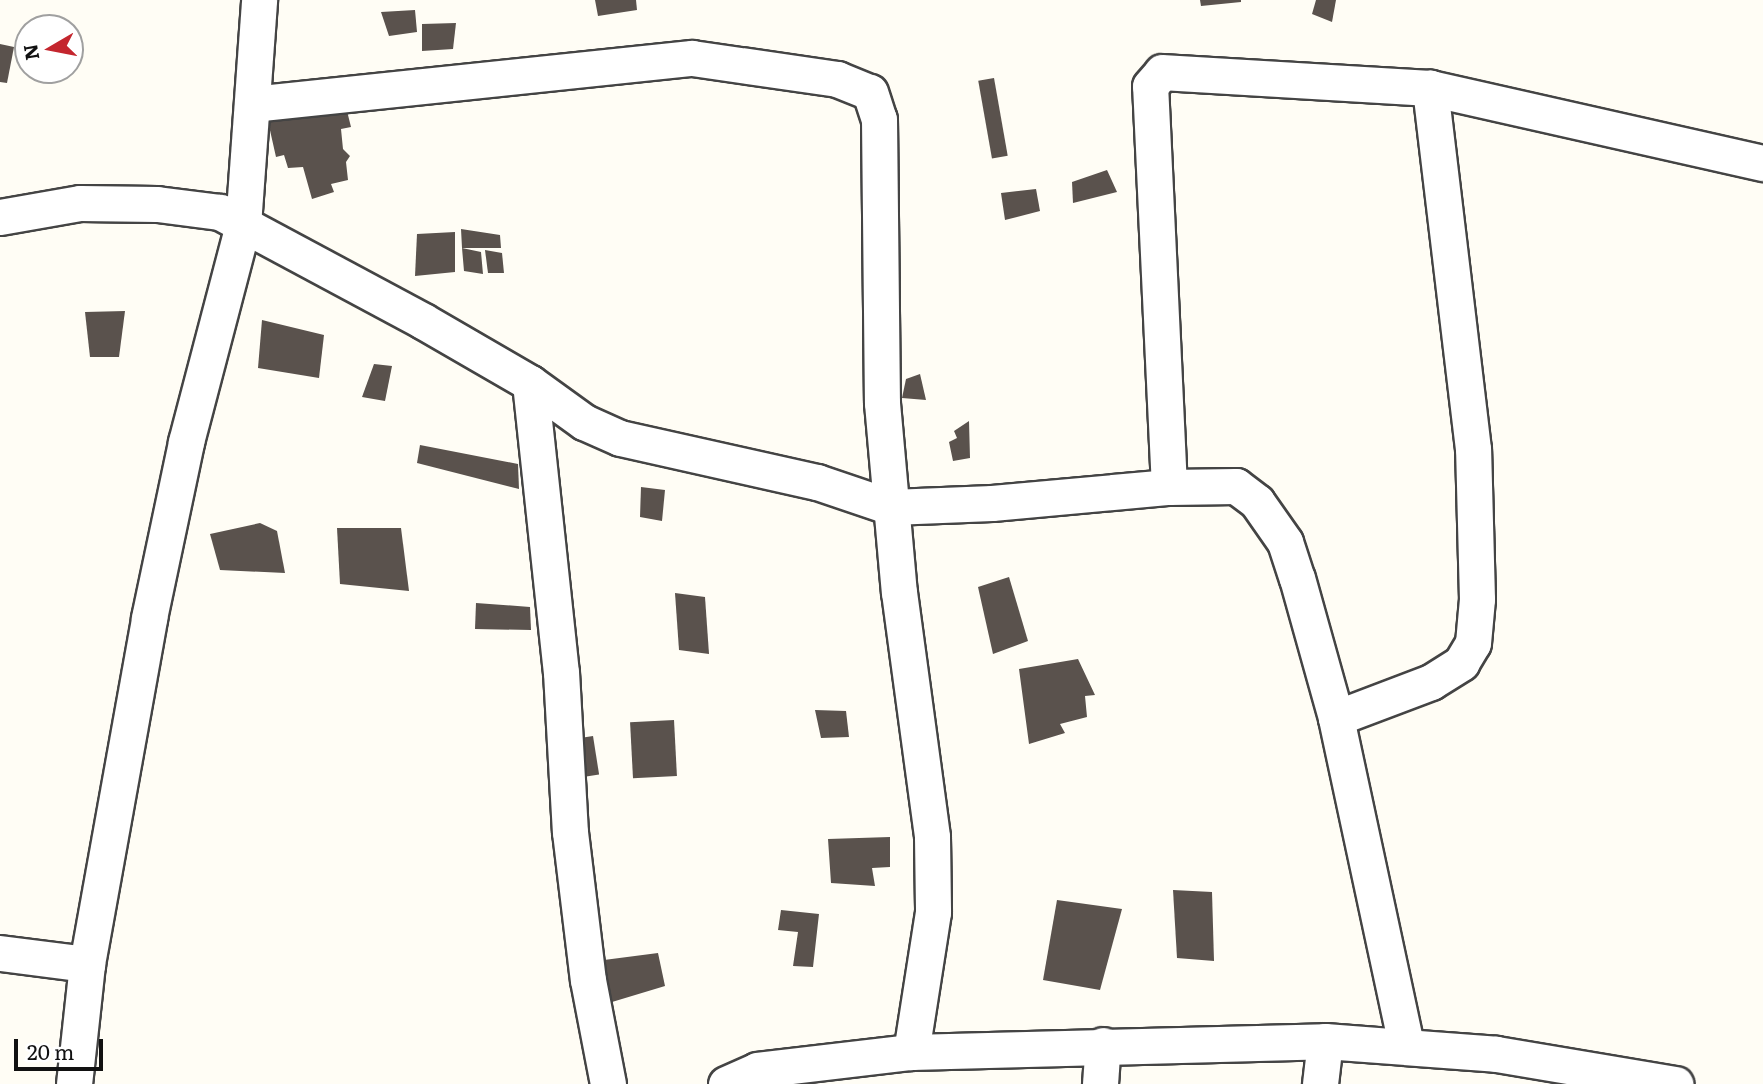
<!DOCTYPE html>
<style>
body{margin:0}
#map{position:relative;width:1763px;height:1084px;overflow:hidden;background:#fffdf5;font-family:Literata,serif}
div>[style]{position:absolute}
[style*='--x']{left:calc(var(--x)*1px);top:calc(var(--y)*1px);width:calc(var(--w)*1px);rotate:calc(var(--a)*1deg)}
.building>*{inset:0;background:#5a524d;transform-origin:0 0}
.roads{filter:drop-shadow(2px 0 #444) drop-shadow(-2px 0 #444) drop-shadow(0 2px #444) drop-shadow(0 -2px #444)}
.minor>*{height:35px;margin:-17.5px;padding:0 17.5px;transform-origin:17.5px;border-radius:17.5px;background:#fff}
span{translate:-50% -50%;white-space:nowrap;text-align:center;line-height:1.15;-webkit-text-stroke:7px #fff;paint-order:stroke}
.north{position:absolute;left:14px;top:14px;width:70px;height:70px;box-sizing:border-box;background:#fff;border:2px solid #a0a0a0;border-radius:50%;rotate:260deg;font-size:19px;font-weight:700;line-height:28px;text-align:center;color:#111}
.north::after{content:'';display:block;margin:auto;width:24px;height:32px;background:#c4262e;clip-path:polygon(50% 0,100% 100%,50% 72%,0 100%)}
.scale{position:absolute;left:14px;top:1039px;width:89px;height:32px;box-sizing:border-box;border:4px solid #111;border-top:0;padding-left:9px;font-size:21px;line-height:24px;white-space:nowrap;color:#111;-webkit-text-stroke:5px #fff;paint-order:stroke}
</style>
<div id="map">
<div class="building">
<i style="clip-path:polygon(595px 0,636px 0,637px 10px,598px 16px)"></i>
<i style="clip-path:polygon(1200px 0,1241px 0,1241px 2px,1201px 6px)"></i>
<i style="clip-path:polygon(1316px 0,1336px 0,1332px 22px,1312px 14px)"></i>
<i style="clip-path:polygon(415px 10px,417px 32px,389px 36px,381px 12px)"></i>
<i style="clip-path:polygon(456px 23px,453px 49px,422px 51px,422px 24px)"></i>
<i style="clip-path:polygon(0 44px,14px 47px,7px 83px,0 82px)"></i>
<i style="left:994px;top:78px;width:79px;height:16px;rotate:80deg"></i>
<i style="clip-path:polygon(346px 107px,351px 127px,341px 129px,343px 149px,350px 156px,346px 162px,348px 180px,331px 184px,334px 192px,312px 199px,303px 167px,288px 168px,284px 155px,276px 157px,267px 117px)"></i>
<i style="clip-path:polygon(1107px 170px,1117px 192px,1073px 203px,1072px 182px)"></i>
<i style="clip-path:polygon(1036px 189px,1040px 211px,1005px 220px,1001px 193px)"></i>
<i style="clip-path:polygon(461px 229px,500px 235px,501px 248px,462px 248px,481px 252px,483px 274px,464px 271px,462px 248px)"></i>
<i style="clip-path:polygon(455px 232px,455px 272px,415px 276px,417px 234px)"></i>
<i style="clip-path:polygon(485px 250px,502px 253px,504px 273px,488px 273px)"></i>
<i style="clip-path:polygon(125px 311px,119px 357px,90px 357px,85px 312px)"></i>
<i style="clip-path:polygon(262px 320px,324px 335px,319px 378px,258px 368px)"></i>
<i style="clip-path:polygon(374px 364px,392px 366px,385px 401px,362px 397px)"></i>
<i style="clip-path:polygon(920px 374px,926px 400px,902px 398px,906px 379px)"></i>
<i style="clip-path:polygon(969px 421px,970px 458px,953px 461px,949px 442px,957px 438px,954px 431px)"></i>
<i style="clip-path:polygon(420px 445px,518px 464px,519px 489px,417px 463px)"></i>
<i style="clip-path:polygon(641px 487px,665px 490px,662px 521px,640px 517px)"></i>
<i style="clip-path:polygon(260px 523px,277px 531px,285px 573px,220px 570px,210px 534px)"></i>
<i style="clip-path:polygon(337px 528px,401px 528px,409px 591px,340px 584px)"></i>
<i style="clip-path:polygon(1009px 577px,1028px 641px,993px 654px,978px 587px)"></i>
<i style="clip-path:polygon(675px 593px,705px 597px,709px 654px,679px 650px)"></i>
<i style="clip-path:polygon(476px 603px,530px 607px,531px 630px,475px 629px)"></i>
<i style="clip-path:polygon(1078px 659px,1095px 695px,1085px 696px,1087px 717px,1060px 724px,1065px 733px,1029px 744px,1019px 669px)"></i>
<i style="clip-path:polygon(815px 710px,846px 711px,849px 737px,821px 738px)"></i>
<i style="left:674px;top:720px;width:56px;height:44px;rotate:87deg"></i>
<i style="left:593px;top:736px;width:39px;height:21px;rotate:81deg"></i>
<i style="clip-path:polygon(890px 837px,890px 867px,872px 868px,875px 886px,831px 883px,828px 839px)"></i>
<i style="clip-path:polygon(1173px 890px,1212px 892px,1214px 961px,1177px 958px)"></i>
<i style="clip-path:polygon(1057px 900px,1122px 909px,1100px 990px,1043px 980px)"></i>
<i style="clip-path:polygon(781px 910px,819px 914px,813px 967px,793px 966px,798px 932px,778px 930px)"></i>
<i style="clip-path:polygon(658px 953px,665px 986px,612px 1002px,604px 960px)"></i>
</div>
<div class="roads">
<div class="minor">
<i style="--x:252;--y:104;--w:442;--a:-6"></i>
<i style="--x:692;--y:58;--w:147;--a:8.2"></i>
<i style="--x:837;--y:79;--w:35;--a:22"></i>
<i style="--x:870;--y:92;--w:28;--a:72"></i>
<i style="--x:879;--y:119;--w:284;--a:89.4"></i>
<i style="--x:882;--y:403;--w:190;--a:84.9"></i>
<i style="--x:899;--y:592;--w:247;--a:82.3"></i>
<i style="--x:932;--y:837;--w:75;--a:89.2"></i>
<i style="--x:933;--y:912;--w:142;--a:98.9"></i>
<i style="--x:0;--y:217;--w:81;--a:-9.9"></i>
<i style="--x:80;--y:203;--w:77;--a:0.7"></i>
<i style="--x:157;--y:204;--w:64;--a:7.2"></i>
<i style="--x:220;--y:212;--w:230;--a:28.2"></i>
<i style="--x:423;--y:321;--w:124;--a:30.1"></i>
<i style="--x:530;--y:383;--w:67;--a:35.8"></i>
<i style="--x:584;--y:422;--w:39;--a:24"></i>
<i style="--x:620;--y:438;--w:202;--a:12.6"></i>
<i style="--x:817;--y:482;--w:78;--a:18.7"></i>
<i style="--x:891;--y:507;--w:101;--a:-2.3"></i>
<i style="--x:992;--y:503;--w:178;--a:-5.2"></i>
<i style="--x:1169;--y:487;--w:67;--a:-0.9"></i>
<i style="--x:1236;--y:486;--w:26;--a:37"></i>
<i style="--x:1257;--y:502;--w:49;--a:55"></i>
<i style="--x:1285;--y:542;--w:38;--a:72"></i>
<i style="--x:1297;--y:578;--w:145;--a:74.4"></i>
<i style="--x:1336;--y:718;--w:334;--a:77.9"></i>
<i style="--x:530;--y:383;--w:291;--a:83.9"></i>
<i style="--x:561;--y:672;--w:160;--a:86.8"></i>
<i style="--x:570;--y:832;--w:149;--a:83.1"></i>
<i style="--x:588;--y:980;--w:106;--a:79.1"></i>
<i style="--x:1169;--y:487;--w:401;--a:-92.7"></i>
<i style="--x:1150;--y:86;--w:18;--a:-49"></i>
<i style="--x:1162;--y:72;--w:268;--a:3.4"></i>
<i style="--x:1430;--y:88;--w:341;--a:12.7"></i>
<i style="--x:1336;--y:718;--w:102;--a:-20.8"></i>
<i style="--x:1431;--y:682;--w:36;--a:-32"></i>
<i style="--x:1461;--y:663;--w:23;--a:-59"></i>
<i style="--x:1473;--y:643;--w:44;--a:-84.8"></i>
<i style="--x:1477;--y:599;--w:150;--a:-91.5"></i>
<i style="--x:1473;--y:449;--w:364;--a:-96.8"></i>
<i style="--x:0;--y:953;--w:88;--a:7.2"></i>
<i style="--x:74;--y:1084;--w:121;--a:-83.8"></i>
<i style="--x:87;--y:964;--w:352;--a:-79.8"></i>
<i style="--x:149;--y:618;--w:180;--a:-78.1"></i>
<i style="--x:186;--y:442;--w:224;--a:-75.3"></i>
<i style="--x:243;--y:225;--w:226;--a:-85.9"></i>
<i style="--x:726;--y:1084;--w:34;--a:-24"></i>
<i style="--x:757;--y:1070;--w:155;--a:-6.7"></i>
<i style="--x:911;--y:1052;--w:414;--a:-1.5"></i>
<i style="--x:1325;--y:1041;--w:171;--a:4.3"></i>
<i style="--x:1496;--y:1054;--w:182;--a:9.5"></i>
<i style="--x:1100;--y:1084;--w:39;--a:-86"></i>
<i style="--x:1320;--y:1084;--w:43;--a:-83.4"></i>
</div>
</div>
<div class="north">N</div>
<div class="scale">20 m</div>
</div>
